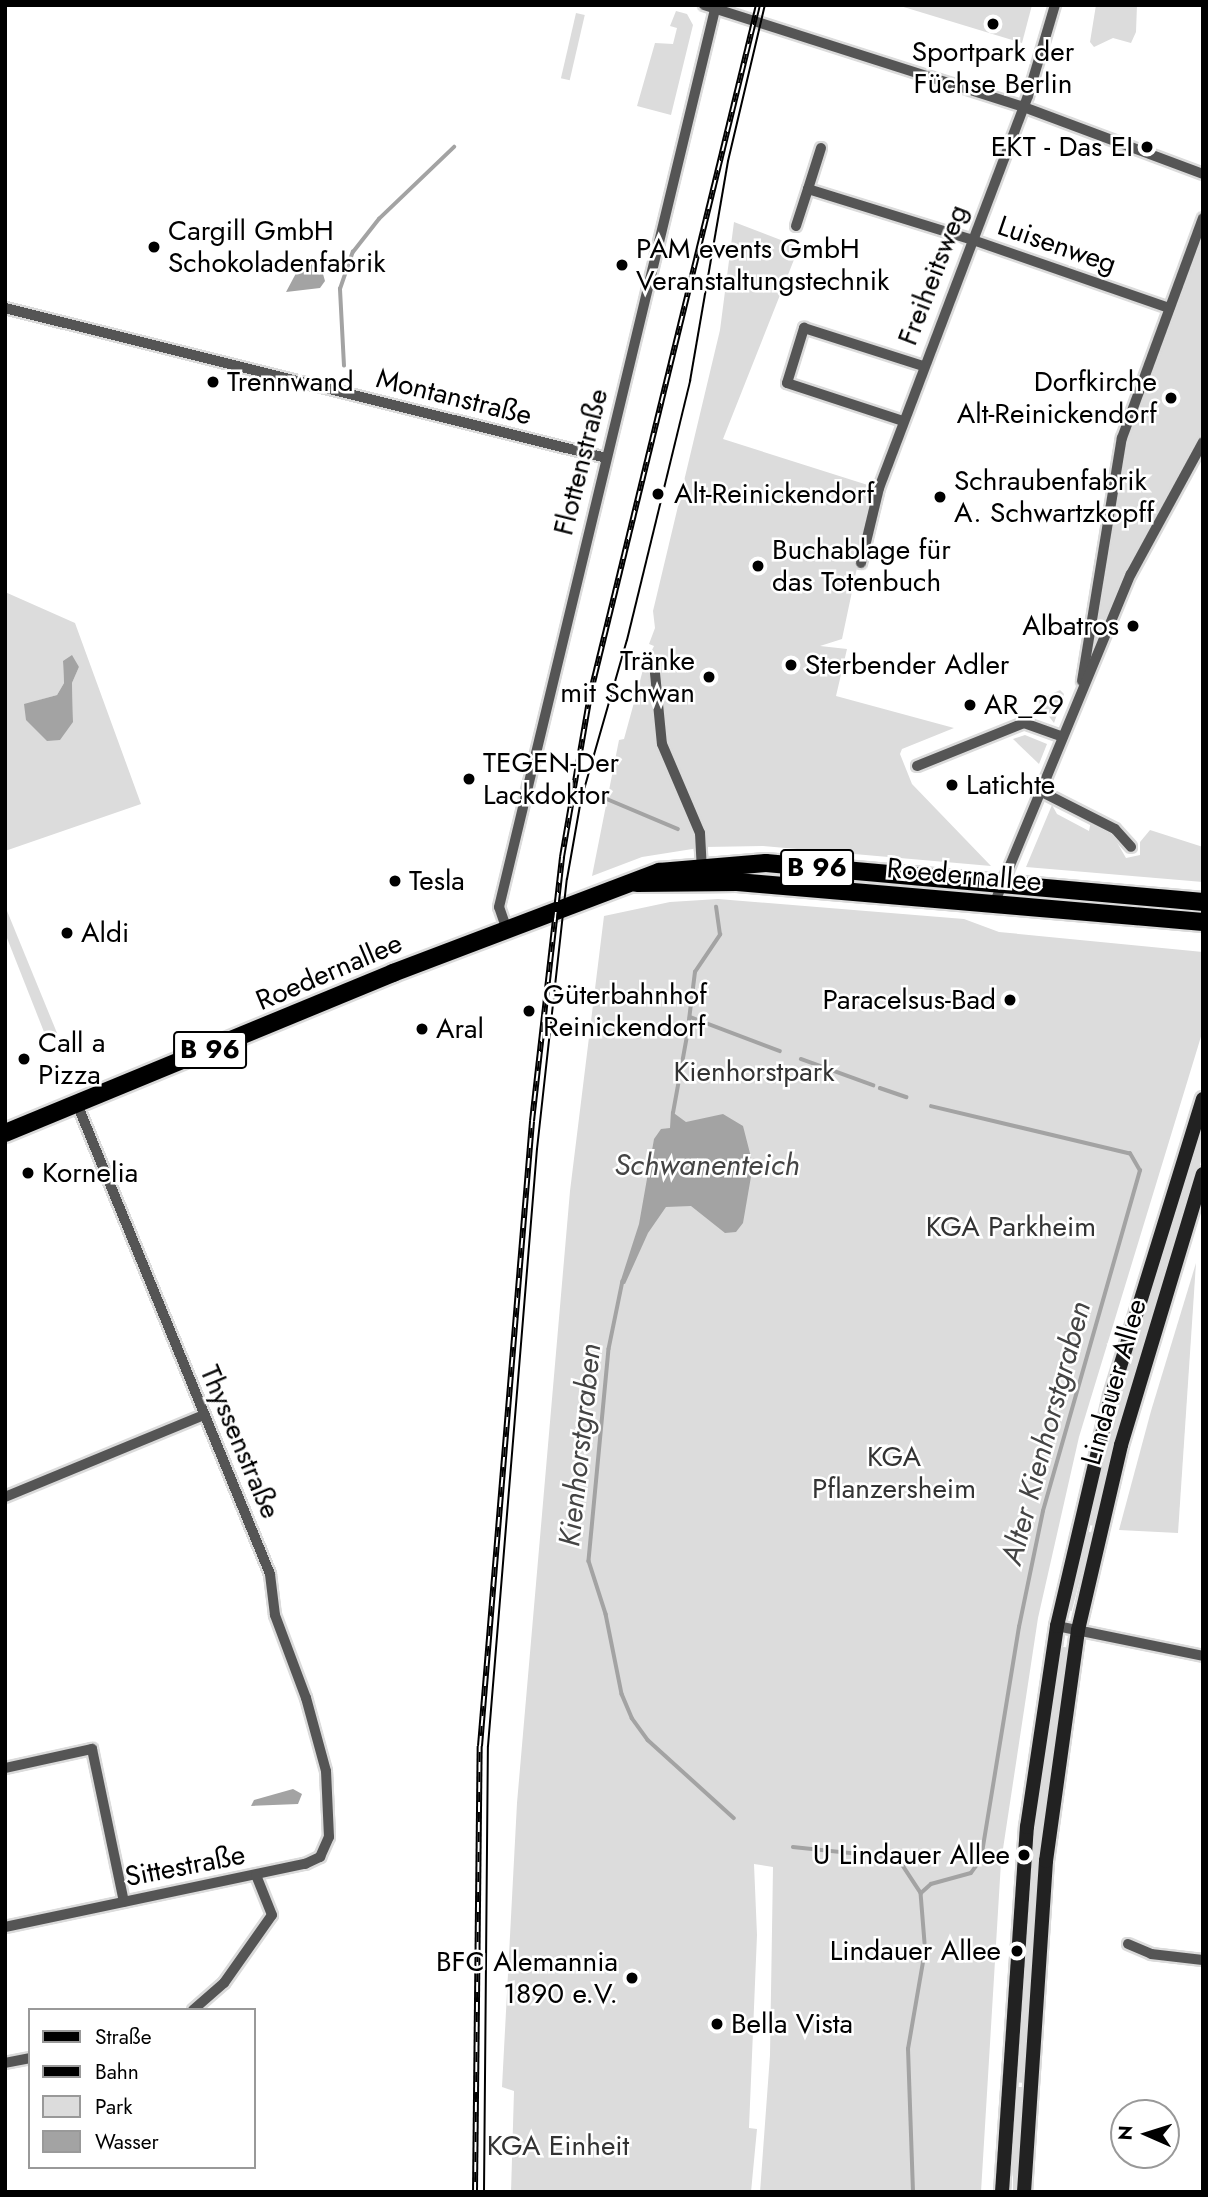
<!DOCTYPE html>
<meta charset="utf-8">
<style>
body{margin:0}
#map{position:relative;width:1208px;height:2197px;overflow:hidden;background:#fff;font-family:Jost,sans-serif}
div>[style]{position:absolute}
[style*='--x']{left:calc(var(--x)*1px);top:calc(var(--y)*1px);width:calc(var(--w)*1px);rotate:calc(var(--a)*1deg)}
.green>*{inset:0;background:#dcdcdc;transform-origin:0 0}
.water>*{inset:0;background:#a3a3a3}
.stream>*{height:3.5px;margin:-1.75px;padding:0 1.75px;transform-origin:1.75px;border-radius:1.75px;background:#a3a3a3}
.roads{filter:drop-shadow(2px 0 #dbdbdb) drop-shadow(-2px 0 #dbdbdb) drop-shadow(0 2px #dbdbdb) drop-shadow(0 -2px #dbdbdb)}
.minor>*{height:10px;margin:-5px;padding:0 5px;transform-origin:5px;border-radius:5px;background:#555}
.secondary>*{height:14px;margin:-7px;padding:0 7px;transform-origin:7px;border-radius:7px;background:#222}
.primary>*{height:18px;margin:-9px;padding:0 9px;transform-origin:9px;border-radius:9px;background:#000}
.tram>*{height:2px;margin:-1px;padding:0 1px;transform-origin:1px;border-radius:1px;background:#000}
.rail>*{height:6px;margin-top:-3px;transform-origin:0;background:repeating-linear-gradient(90deg,#fff 0 10px,#000 0 20px);box-sizing:border-box;border-block:2px solid #000}
.dots>*{width:19px;height:19px;translate:-50% -50%;box-sizing:border-box;border:4px solid #fff;border-radius:50%}
span{translate:-50% -50%;white-space:nowrap;text-align:center;line-height:1.15;-webkit-text-stroke:5px #fff;paint-order:stroke}
.shield-label span{padding:2px 5px;background:#fff;border:2px solid;border-radius:5px;-webkit-text-stroke-width:0}
.shield-label{font-size:26px;color:#000;font-weight:700}
.poi-label{font-size:28px;color:#000}
.right{translate:-100% -50%;text-align:right}
.left{translate:0 -50%;text-align:left}
.street-label{font-size:28px;color:#000}
.park-label{font-size:28px;color:#333}
.water-label{font-size:30px;color:#444;font-style:italic}
.frame{position:absolute;inset:0;border:7px solid #000;pointer-events:none}
.legend{position:absolute;left:28px;top:2008px;width:228px;height:161px;box-sizing:border-box;background:#fff;border:2px solid #999;margin:0;padding:9px 12px;list-style:none;font-size:21px;color:#000}
.legend li{display:flex;align-items:center;gap:14px;height:35px}
.legend b{width:35px;border:2px solid #999}
.north{position:absolute;left:1110px;top:2099px;width:70px;height:70px;box-sizing:border-box;background:#fff;border:2px solid #999;border-radius:50%;rotate:273deg;font-size:19px;font-weight:700;line-height:28px;text-align:center;color:#000}
.north::after{content:'';display:block;margin:auto;width:24px;height:32px;background:#000;clip-path:polygon(50% 0,100% 100%,50% 72%,0 100%)}
</style>
<div id="map">
<div class="green">
<i style="clip-path:polygon(897px 5px,1032px 5px,1022px 43px)"></i>
<i style="clip-path:polygon(1096px 5px,1137px 5px,1136px 32px,1131px 43px,1113px 38px,1094px 47px,1090px 42px)"></i>
<i style="clip-path:polygon(676px 11px,687px 14px,693px 25px,671px 115px,637px 106px,655px 43px,673px 44px,677px 28px,670px 26px)"></i>
<i style="left:576px;top:13px;width:9px;height:67px;rotate:13deg"></i>
<i style="clip-path:polygon(734px 222px,799px 247px,723px 439px,874px 487px,842px 639px,820px 646px,847px 649px,836px 696px,954px 728px,902px 749px,900px 754px,912px 784px,991px 866px,763px 846px,705px 847px,642px 857px,592px 876px,619px 740px,624px 739px,644px 666px,654px 646px,649px 644px,655px 628px,653px 611px,720px 330px)"></i>
<i style="clip-path:polygon(1203px 232px,1203px 432px,1122px 579px,1092px 655px,1130px 430px)"></i>
<i style="clip-path:polygon(evenodd,5px 592px,75px 623px,141px 804px,5px 851px,5px 592px,63px 661px,79px 667px,72px 683px,73px 722px,36px 701px,57px 695px,64px 683px,63px 661px)"></i>
<i style="clip-path:polygon(1060px 690px,1064px 694px,1054px 723px,1037px 701px)"></i>
<i style="clip-path:polygon(1025px 735px,1047px 744px,1039px 764px,1013px 739px)"></i>
<i style="clip-path:polygon(1052px 805px,1057px 814px,1089px 831px,1091px 821px,1111px 832px,1126px 858px,1140px 855px,1140px 842px,1150px 830px,1203px 847px,1203px 882px,1026px 867px)"></i>
<i style="left:814px;top:874px;width:163px;height:8px;rotate:5deg"></i>
<i style="clip-path:polygon(1021px 892px,1203px 909px,1203px 915px,1017px 900px)"></i>
<i style="clip-path:polygon(718px 899px,964px 919px,999px 932px,1203px 952px,1203px 1030px,1079px 1437px,1038px 1618px,1001px 1862px,981px 2192px,760px 2192px,770px 2055px,773px 1867px,754px 1864px,757px 1935px,749px 2128px,757px 2129px,751px 2192px,511px 2192px,514px 2091px,502px 2087px,517px 1803px,570px 1191px,604px 916px,670px 902px)"></i>
<i style="clip-path:polygon(5px 906px,57px 1033px,46px 1037px,5px 933px)"></i>
<i style="clip-path:polygon(1197px 1135px,1203px 1137px,1203px 1155px,1095px 1526px,1083px 1524px,1114px 1405px)"></i>
<i style="clip-path:polygon(1196px 1263px,1178px 1533px,1119px 1530px,1151px 1411px)"></i>
<i style="left:1082px;top:1530px;width:11px;height:81px;rotate:15deg"></i>
<i style="clip-path:polygon(1058px 1646px,1070px 1648px,1044px 1819px,1025px 2083px,1014px 2082px,1032px 1829px)"></i>
<i style="left:1013px;top:2087px;width:12px;height:105px"></i>
</div>
<div class="water">
<i style="clip-path:polygon(302px 262px,321px 267px,325px 281px,320px 288px,286px 292px)"></i>
<i style="clip-path:polygon(72px 655px,79px 667px,72px 683px,73px 722px,60px 740px,47px 741px,26px 720px,24px 704px,57px 695px,64px 683px,63px 661px)"></i>
<i style="clip-path:polygon(671px 1111px,686px 1122px,723px 1114px,743px 1126px,753px 1165px,743px 1223px,736px 1232px,725px 1233px,691px 1206px,666px 1207px,648px 1233px,625px 1284px,620px 1283px,639px 1224px,654px 1139px,661px 1129px,670px 1128px)"></i>
<i style="clip-path:polygon(293px 1789px,302px 1794px,298px 1804px,251px 1806px,254px 1800px)"></i>
</div>
<div class="stream">
<i style="--x:344;--y:366;--w:77;--a:-93"></i>
<i style="--x:340;--y:289;--w:39;--a:-71"></i>
<i style="--x:353;--y:252;--w:42;--a:-51.8"></i>
<i style="--x:379;--y:219;--w:104;--a:-43.8"></i>
<i style="--x:607;--y:799;--w:77;--a:22.9"></i>
<i style="--x:690;--y:1017;--w:96;--a:20.7"></i>
<i style="--x:689;--y:1020;--w:48;--a:-82.9"></i>
<i style="--x:695;--y:972;--w:45;--a:-56"></i>
<i style="--x:720;--y:935;--w:28;--a:-98"></i>
<i style="--x:801;--y:1059;--w:77;--a:19.9"></i>
<i style="--x:880;--y:1088;--w:28;--a:19"></i>
<i style="--x:673;--y:1113;--w:78;--a:-79.7"></i>
<i style="--x:623;--y:1281;--w:69;--a:101.6"></i>
<i style="--x:609;--y:1349;--w:213;--a:95.4"></i>
<i style="--x:589;--y:1561;--w:56;--a:72.2"></i>
<i style="--x:606;--y:1614;--w:82;--a:78.7"></i>
<i style="--x:622;--y:1694;--w:26;--a:67"></i>
<i style="--x:632;--y:1718;--w:27;--a:54"></i>
<i style="--x:648;--y:1740;--w:116;--a:42.2"></i>
<i style="--x:793;--y:1847;--w:106;--a:6"></i>
<i style="--x:898;--y:1858;--w:42;--a:56.7"></i>
<i style="--x:921;--y:1893;--w:50;--a:85.4"></i>
<i style="--x:921;--y:1893;--w:13;--a:-42"></i>
<i style="--x:931;--y:1884;--w:41;--a:-15.4"></i>
<i style="--x:971;--y:1873;--w:17;--a:-54"></i>
<i style="--x:981;--y:1859;--w:235;--a:-80.7"></i>
<i style="--x:1019;--y:1627;--w:118;--a:-78.3"></i>
<i style="--x:1043;--y:1511;--w:354;--a:-74.1"></i>
<i style="--x:1140;--y:1171;--w:20;--a:-120"></i>
<i style="--x:1130;--y:1154;--w:204;--a:-166.6"></i>
<i style="--x:913;--y:2192;--w:143;--a:-92"></i>
<i style="--x:908;--y:2049;--w:94;--a:-80.2"></i>
</div>
<div class="roads">
<div class="minor">
<i style="--x:704;--y:5;--w:333;--a:17.7"></i>
<i style="--x:1021;--y:106;--w:194;--a:20.5"></i>
<i style="--x:808;--y:189;--w:43;--a:-72.4"></i>
<i style="--x:796;--y:226;--w:39;--a:-72"></i>
<i style="--x:808;--y:189;--w:170;--a:17.2"></i>
<i style="--x:970;--y:239;--w:211;--a:19.1"></i>
<i style="--x:5;--y:308;--w:619;--a:14.01"></i>
<i style="--x:903;--y:421;--w:122;--a:-161.9"></i>
<i style="--x:787;--y:383;--w:58;--a:-72.8"></i>
<i style="--x:804;--y:328;--w:125;--a:17.7"></i>
<i style="--x:861;--y:563;--w:77;--a:-76.5"></i>
<i style="--x:879;--y:488;--w:419;--a:-69.2"></i>
<i style="--x:1028;--y:96;--w:95;--a:-73.5"></i>
<i style="--x:654;--y:663;--w:81;--a:84.4"></i>
<i style="--x:662;--y:744;--w:97;--a:66.9"></i>
<i style="--x:700;--y:833;--w:33;--a:87"></i>
<i style="--x:1082;--y:681;--w:246;--a:-80.7"></i>
<i style="--x:1122;--y:438;--w:234;--a:-69.8"></i>
<i style="--x:917;--y:766;--w:115;--a:-21.9"></i>
<i style="--x:1024;--y:723;--w:41;--a:19.7"></i>
<i style="--x:1040;--y:791;--w:84;--a:26.9"></i>
<i style="--x:1115;--y:829;--w:24;--a:48"></i>
<i style="--x:994;--y:904;--w:357;--a:-67.5"></i>
<i style="--x:1131;--y:574;--w:150;--a:-61.4"></i>
<i style="--x:507;--y:930;--w:24;--a:-109"></i>
<i style="--x:499;--y:907;--w:928;--a:-76.47"></i>
<i style="--x:5;--y:1497;--w:215;--a:-22.4"></i>
<i style="--x:1057;--y:1626;--w:149;--a:11.6"></i>
<i style="--x:5;--y:1768;--w:89;--a:-12.3"></i>
<i style="--x:92;--y:1749;--w:156;--a:78.2"></i>
<i style="--x:5;--y:1927;--w:307;--a:-11.9"></i>
<i style="--x:305;--y:1864;--w:17;--a:-25"></i>
<i style="--x:320;--y:1857;--w:22;--a:-66"></i>
<i style="--x:329;--y:1837;--w:66;--a:-92.6"></i>
<i style="--x:326;--y:1771;--w:76;--a:-105.3"></i>
<i style="--x:306;--y:1698;--w:89;--a:-110.5"></i>
<i style="--x:275;--y:1615;--w:41;--a:-97"></i>
<i style="--x:270;--y:1574;--w:508;--a:-112.32"></i>
<i style="--x:1128;--y:1944;--w:25;--a:23"></i>
<i style="--x:1151;--y:1954;--w:52;--a:6.6"></i>
<i style="--x:193;--y:2010;--w:41;--a:-41.1"></i>
<i style="--x:224;--y:1983;--w:83;--a:-54.8"></i>
<i style="--x:272;--y:1915;--w:43;--a:-111.8"></i>
<i style="--x:5;--y:2063;--w:25;--a:-11"></i>
</div>
<div class="secondary">
<i style="--x:1002;--y:2192;--w:366;--a:-86.1"></i>
<i style="--x:1027;--y:1827;--w:203;--a:-81.5"></i>
<i style="--x:1057;--y:1626;--w:236;--a:-76.8"></i>
<i style="--x:1111;--y:1396;--w:311;--a:-72.8"></i>
<i style="--x:1024;--y:2192;--w:332;--a:-86.2"></i>
<i style="--x:1046;--y:1861;--w:233;--a:-82.1"></i>
<i style="--x:1078;--y:1630;--w:190;--a:-76.9"></i>
<i style="--x:1121;--y:1445;--w:283;--a:-73.2"></i>
</div>
<div class="primary">
<i style="--x:637;--y:883;--w:100;--a:-0.6"></i>
<i style="--x:737;--y:882;--w:468;--a:4.9"></i>
<i style="--x:5;--y:1133;--w:420;--a:-22.4"></i>
<i style="--x:393;--y:973;--w:285;--a:-20.8"></i>
<i style="--x:659;--y:872;--w:107;--a:-4.8"></i>
<i style="--x:766;--y:863;--w:439;--a:5.1"></i>
</div>
</div>
<div class="tram">
<i style="--x:484;--y:2192;--w:446;--a:-89.5"></i>
<i style="--x:488;--y:1746;--w:599;--a:-85.31"></i>
<i style="--x:537;--y:1149;--w:272;--a:-83.7"></i>
<i style="--x:567;--y:879;--w:80;--a:-80"></i>
<i style="--x:581;--y:800;--w:166;--a:-74"></i>
<i style="--x:627;--y:640;--w:267;--a:-76.3"></i>
<i style="--x:690;--y:381;--w:223;--a:-80.2"></i>
<i style="--x:728;--y:161;--w:160;--a:-76.7"></i>
</div>
<div class="rail">
<i style="--x:475;--y:2192;--w:446;--a:-89.4"></i>
<i style="--x:480;--y:1746;--w:627;--a:-85.24"></i>
<i style="--x:532;--y:1121;--w:266;--a:-83.5"></i>
<i style="--x:562;--y:857;--w:164;--a:-80.2"></i>
<i style="--x:590;--y:695;--w:710;--a:-76.32"></i>
</div>
<div class="dots">
<i style="left:993px;top:24px;background:#000"></i>
<i style="left:1147px;top:147px;background:#000"></i>
<i style="left:154px;top:247px;background:#000"></i>
<i style="left:622px;top:265px;background:#000"></i>
<i style="left:213px;top:382px;background:#000"></i>
<i style="left:1171px;top:398px;background:#000"></i>
<i style="left:658px;top:494px;background:#000"></i>
<i style="left:940px;top:497px;background:#000"></i>
<i style="left:758px;top:566px;background:#000"></i>
<i style="left:1133px;top:626px;background:#000"></i>
<i style="left:791px;top:665px;background:#000"></i>
<i style="left:709px;top:677px;background:#000"></i>
<i style="left:970px;top:705px;background:#000"></i>
<i style="left:469px;top:779px;background:#000"></i>
<i style="left:952px;top:785px;background:#000"></i>
<i style="left:395px;top:881px;background:#000"></i>
<i style="left:67px;top:933px;background:#000"></i>
<i style="left:1010px;top:1000px;background:#000"></i>
<i style="left:529px;top:1011px;background:#000"></i>
<i style="left:422px;top:1029px;background:#000"></i>
<i style="left:24px;top:1059px;background:#000"></i>
<i style="left:28px;top:1173px;background:#000"></i>
<i style="left:1024px;top:1855px;background:#000"></i>
<i style="left:1017px;top:1951px;background:#000"></i>
<i style="left:632px;top:1978px;background:#000"></i>
<i style="left:717px;top:2024px;background:#000"></i>
</div>
<div class="shield-label">
<span style="left:817px;top:868px">B 96</span>
<span style="left:210px;top:1050px">B 96</span>
</div>
<div class="poi-label">
<span style="left:993px;top:68px">Sportpark der<br>Füchse Berlin</span>
<span class="right" style="left:1133px;top:147px">EKT - Das EI</span>
<span class="left" style="left:168px;top:247px">Cargill GmbH<br>Schokoladenfabrik</span>
<span class="left" style="left:636px;top:265px">PAM events GmbH<br>Veranstaltungstechnik</span>
<span class="left" style="left:227px;top:382px">Trennwand</span>
<span class="right" style="left:1157px;top:398px">Dorfkirche<br>Alt-Reinickendorf</span>
<span class="left" style="left:954px;top:497px">Schraubenfabrik<br>A. Schwartzkopff</span>
<span class="left" style="left:674px;top:494px">Alt-Reinickendorf</span>
<span class="left" style="left:772px;top:566px">Buchablage für<br>das Totenbuch</span>
<span class="right" style="left:1119px;top:626px">Albatros</span>
<span class="right" style="left:695px;top:677px">Tränke<br>mit Schwan</span>
<span class="left" style="left:805px;top:665px">Sterbender Adler</span>
<span class="left" style="left:984px;top:705px">AR_29</span>
<span class="left" style="left:483px;top:779px">TEGEN-Der<br>Lackdoktor</span>
<span class="left" style="left:966px;top:785px">Latichte</span>
<span class="left" style="left:409px;top:881px">Tesla</span>
<span class="left" style="left:81px;top:933px">Aldi</span>
<span class="left" style="left:543px;top:1011px">Güterbahnhof<br>Reinickendorf</span>
<span class="right" style="left:996px;top:1000px">Paracelsus-Bad</span>
<span class="left" style="left:436px;top:1029px">Aral</span>
<span class="left" style="left:38px;top:1059px">Call a<br>Pizza</span>
<span class="left" style="left:42px;top:1173px">Kornelia</span>
<span class="right" style="left:1010px;top:1855px">U Lindauer Allee</span>
<span class="right" style="left:1001px;top:1951px">Lindauer Allee</span>
<span class="right" style="left:618px;top:1978px">BFC Alemannia<br>1890 e.V.</span>
<span class="left" style="left:731px;top:2024px">Bella Vista</span>
</div>
<div class="street-label">
<span style="left:1057px;top:245px;rotate:19deg">Luisenweg</span>
<span style="left:933px;top:275px;rotate:-69deg">Freiheitsweg</span>
<span style="left:454px;top:397px;rotate:14deg">Montanstraße</span>
<span style="left:581px;top:462px;rotate:-76deg">Flottenstraße</span>
<span style="left:964px;top:875px;rotate:5deg">Roedernallee</span>
<span style="left:329px;top:972px;rotate:-23deg">Roedernallee</span>
<span style="left:1114px;top:1382px;rotate:-74deg">Lindauer Allee</span>
<span style="left:240px;top:1442px;rotate:67deg">Thyssenstraße</span>
<span style="left:185px;top:1866px;rotate:-11deg">Sittestraße</span>
</div>
<div class="park-label">
<span style="left:754px;top:1072px">Kienhorstpark</span>
<span style="left:1011px;top:1227px">KGA Parkheim</span>
<span style="left:894px;top:1473px">KGA<br>Pflanzersheim</span>
<span style="left:558px;top:2146px">KGA Einheit</span>
</div>
<div class="water-label">
<span style="left:707px;top:1165px">Schwanenteich</span>
<span style="left:1046px;top:1433px;rotate:-75deg">Alter Kienhorstgraben</span>
<span style="left:580px;top:1445px;rotate:-84deg">Kienhorstgraben</span>
</div>
<div class="frame"></div>
<ul class="legend">
<li><b style="height:9px;background:#000"></b>Straße</li>
<li><b style="height:9px;background:#000"></b>Bahn</li>
<li><b style="height:19px;background:#dcdcdc"></b>Park</li>
<li><b style="height:19px;background:#a3a3a3"></b>Wasser</li>
</ul>
<div class="north">N</div>
</div>
